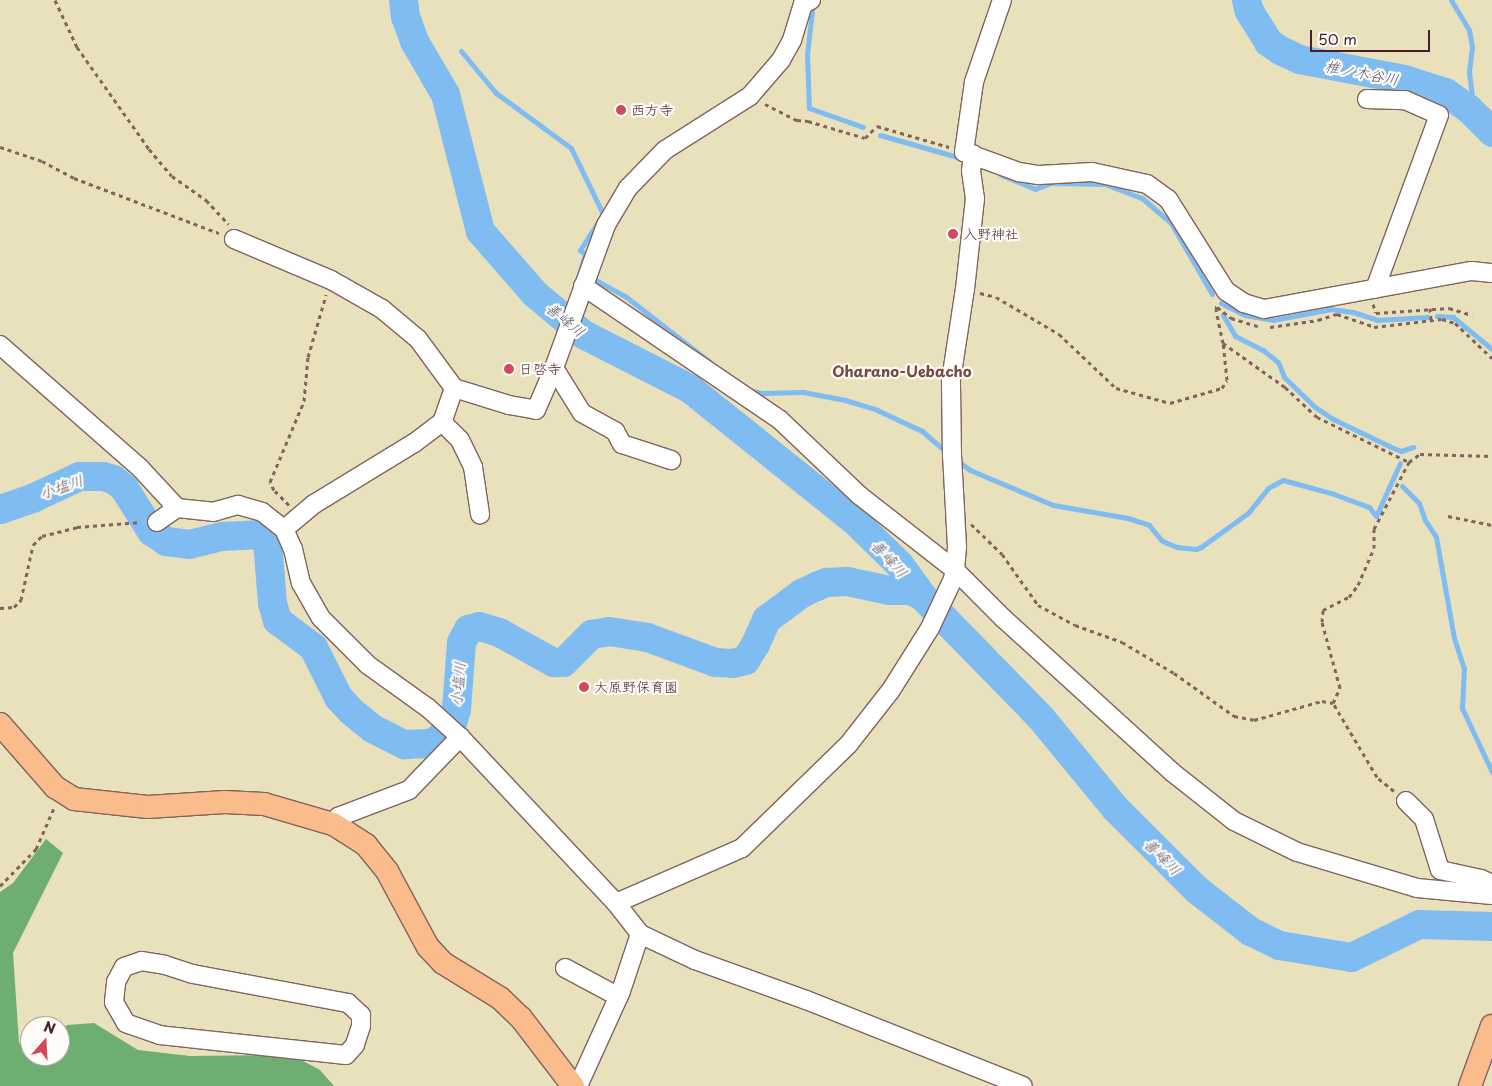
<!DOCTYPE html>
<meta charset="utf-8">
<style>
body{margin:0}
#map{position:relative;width:1492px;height:1086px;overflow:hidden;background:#e9e0bc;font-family:"Playpen Sans","Klee One",sans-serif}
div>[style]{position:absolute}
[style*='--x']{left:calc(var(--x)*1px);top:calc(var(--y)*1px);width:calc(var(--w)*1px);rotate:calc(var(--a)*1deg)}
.forest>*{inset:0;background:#6eae71}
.stream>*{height:5px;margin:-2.5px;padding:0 2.5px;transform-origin:2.5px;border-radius:2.5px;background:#7fbcf2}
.river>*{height:29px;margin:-14.5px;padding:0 14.5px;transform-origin:14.5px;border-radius:14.5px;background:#7fbcf2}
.path>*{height:3px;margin-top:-1.5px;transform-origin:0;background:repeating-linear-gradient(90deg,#82635e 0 4px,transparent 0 8px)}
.roads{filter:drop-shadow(1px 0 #82635e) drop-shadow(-1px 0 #82635e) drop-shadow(0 1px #82635e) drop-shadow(0 -1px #82635e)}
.minor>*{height:18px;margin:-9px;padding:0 9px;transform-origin:9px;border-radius:9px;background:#fff}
.major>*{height:22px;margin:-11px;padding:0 11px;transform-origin:11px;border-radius:11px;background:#fabc8b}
.dots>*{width:14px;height:14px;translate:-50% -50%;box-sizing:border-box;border:2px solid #fdfcf7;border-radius:50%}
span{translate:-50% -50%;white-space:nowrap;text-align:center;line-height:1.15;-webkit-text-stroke:4.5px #fdfcf7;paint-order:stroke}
.poi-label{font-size:14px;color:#4a1f2b}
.left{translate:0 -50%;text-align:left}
.water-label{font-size:15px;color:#5d5671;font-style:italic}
.neighbourhood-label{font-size:15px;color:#7a4944;font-weight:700}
.north{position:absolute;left:20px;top:1016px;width:50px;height:50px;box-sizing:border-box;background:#fdfcf7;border:1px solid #b5a4a5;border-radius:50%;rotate:19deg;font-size:14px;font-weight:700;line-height:20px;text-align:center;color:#4a1f2b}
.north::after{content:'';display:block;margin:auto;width:18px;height:22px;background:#d1495b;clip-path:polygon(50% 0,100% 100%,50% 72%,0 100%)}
.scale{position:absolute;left:1310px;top:30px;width:120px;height:22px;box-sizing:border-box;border:2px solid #4a1f2b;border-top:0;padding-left:6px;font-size:15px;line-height:18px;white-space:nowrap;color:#4a1f2b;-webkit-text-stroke:4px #fdfcf7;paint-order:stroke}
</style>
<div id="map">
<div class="forest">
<i style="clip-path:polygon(46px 839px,63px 853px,13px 953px,19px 1043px,30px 1051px,30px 1056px,60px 1056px,60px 1032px,67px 1025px,94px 1023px,138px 1050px,190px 1056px,292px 1055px,320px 1070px,334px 1086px,0 1086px,0 892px,13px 883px)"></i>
</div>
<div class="stream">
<i style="--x:1451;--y:0;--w:35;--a:59"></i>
<i style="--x:1469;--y:30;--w:17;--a:80"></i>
<i style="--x:1472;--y:47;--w:25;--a:97"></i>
<i style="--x:1469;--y:72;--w:42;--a:83.2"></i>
<i style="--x:810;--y:3;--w:8;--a:76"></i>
<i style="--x:812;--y:11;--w:43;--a:96.6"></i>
<i style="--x:807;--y:54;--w:54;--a:87.9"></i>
<i style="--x:809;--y:108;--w:57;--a:19.4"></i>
<i style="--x:461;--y:51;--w:55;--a:50.2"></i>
<i style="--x:496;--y:93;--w:93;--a:36.3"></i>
<i style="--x:571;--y:148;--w:73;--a:64.1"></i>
<i style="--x:603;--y:214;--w:43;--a:122.6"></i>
<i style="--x:580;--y:250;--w:6;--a:39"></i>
<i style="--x:585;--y:254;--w:18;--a:106"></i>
<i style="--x:880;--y:135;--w:84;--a:15.9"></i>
<i style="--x:1001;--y:175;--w:37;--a:22"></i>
<i style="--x:1035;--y:189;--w:17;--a:-21"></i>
<i style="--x:1051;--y:183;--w:54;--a:1.1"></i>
<i style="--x:1105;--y:184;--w:40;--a:21"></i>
<i style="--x:1142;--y:198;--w:38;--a:41"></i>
<i style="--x:1171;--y:223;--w:82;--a:60"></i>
<i style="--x:592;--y:278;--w:38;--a:29"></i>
<i style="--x:625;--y:296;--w:109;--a:37.9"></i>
<i style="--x:1221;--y:303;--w:27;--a:27"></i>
<i style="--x:1245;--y:315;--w:28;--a:10"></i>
<i style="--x:1273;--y:320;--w:59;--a:-10.7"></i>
<i style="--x:1331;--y:309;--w:22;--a:8"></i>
<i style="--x:1353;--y:312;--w:25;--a:18"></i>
<i style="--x:1377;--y:320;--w:51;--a:-3.4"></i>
<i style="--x:1223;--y:315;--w:24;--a:60"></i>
<i style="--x:1235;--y:336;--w:31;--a:27"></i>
<i style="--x:1263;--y:350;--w:19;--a:39"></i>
<i style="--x:1278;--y:362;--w:16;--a:68"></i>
<i style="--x:1284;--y:377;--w:43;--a:44.1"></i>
<i style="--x:1315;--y:407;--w:22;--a:34"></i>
<i style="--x:1333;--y:419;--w:64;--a:25.8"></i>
<i style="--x:1391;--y:447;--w:11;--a:22"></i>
<i style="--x:1401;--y:451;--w:13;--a:-18"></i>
<i style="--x:1437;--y:316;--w:16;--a:4"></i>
<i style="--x:1453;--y:317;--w:50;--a:39.4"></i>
<i style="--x:748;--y:390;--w:14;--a:12"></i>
<i style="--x:762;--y:393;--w:41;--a:-1.4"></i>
<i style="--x:803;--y:392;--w:43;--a:10.8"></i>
<i style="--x:845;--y:400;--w:34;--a:17"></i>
<i style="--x:877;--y:410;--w:50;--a:25"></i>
<i style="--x:922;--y:431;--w:28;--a:41"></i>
<i style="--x:958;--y:461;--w:15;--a:37"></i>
<i style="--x:970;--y:470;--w:90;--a:22.9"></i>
<i style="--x:1053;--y:505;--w:76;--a:9.8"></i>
<i style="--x:1128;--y:518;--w:22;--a:18"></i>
<i style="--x:1149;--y:525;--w:19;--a:51"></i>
<i style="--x:1161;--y:540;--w:7;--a:27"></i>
<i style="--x:1167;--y:543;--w:11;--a:22"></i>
<i style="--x:1177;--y:547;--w:19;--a:6"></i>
<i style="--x:1196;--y:549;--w:5;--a:-22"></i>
<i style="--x:1201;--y:547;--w:58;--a:-35.9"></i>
<i style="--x:1248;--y:513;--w:32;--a:-51"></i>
<i style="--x:1268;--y:488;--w:17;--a:-28"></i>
<i style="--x:1283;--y:480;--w:50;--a:15.2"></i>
<i style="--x:1331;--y:493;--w:40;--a:20.2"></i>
<i style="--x:1369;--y:507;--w:11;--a:52"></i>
<i style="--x:1376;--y:516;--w:58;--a:-65.6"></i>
<i style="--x:1402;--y:486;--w:24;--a:45"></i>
<i style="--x:1419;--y:503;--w:18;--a:71"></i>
<i style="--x:1425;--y:520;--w:20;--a:57"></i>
<i style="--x:1436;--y:537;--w:103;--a:79.9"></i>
<i style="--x:1454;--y:638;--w:32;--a:72"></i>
<i style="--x:1464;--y:668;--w:40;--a:92.9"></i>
<i style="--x:1462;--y:708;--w:71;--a:64.9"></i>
</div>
<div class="river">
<i style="--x:403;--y:0;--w:16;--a:83"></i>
<i style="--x:405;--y:16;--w:27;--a:70"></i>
<i style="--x:414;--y:41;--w:61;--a:59.7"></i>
<i style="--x:445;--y:94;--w:141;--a:75.7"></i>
<i style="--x:480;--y:231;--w:82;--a:48.9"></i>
<i style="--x:534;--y:293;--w:64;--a:39.9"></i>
<i style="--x:583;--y:334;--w:119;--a:27"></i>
<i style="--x:689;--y:388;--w:211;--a:38.7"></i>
<i style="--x:854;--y:520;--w:63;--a:44.4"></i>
<i style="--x:899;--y:564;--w:39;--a:54"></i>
<i style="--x:922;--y:596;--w:170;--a:45.7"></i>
<i style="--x:1041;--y:718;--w:117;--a:50.6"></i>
<i style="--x:1115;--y:808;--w:115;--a:45"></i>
<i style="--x:1196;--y:889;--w:68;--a:37.9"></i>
<i style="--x:1250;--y:931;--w:32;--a:26"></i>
<i style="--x:1279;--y:945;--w:73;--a:9.5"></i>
<i style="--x:1351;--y:957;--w:76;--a:-25.9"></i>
<i style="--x:1419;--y:924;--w:73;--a:1.6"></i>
<i style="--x:1246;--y:0;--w:11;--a:75"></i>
<i style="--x:1249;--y:11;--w:36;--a:58"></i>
<i style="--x:1268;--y:42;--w:14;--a:34"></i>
<i style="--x:1280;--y:50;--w:21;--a:25"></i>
<i style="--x:1299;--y:59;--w:107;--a:10.8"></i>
<i style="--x:1404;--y:79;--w:43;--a:17.6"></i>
<i style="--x:1445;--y:92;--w:28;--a:35"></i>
<i style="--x:1468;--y:108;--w:34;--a:45"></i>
<i style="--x:0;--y:509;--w:36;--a:-19"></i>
<i style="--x:34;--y:497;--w:50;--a:-25"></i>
<i style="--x:79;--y:476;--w:23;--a:0"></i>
<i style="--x:102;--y:476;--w:11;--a:15"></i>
<i style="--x:113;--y:479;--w:14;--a:39"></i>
<i style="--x:124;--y:488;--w:51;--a:57.9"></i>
<i style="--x:151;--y:531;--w:18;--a:34"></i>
<i style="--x:166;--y:541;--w:23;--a:7"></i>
<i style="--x:189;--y:544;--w:34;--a:-14"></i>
<i style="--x:222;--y:536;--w:38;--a:-3"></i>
<i style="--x:260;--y:534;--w:10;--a:45"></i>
<i style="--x:267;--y:541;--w:62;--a:85.4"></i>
<i style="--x:272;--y:603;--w:18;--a:74"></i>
<i style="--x:277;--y:620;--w:45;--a:36.9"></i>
<i style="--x:313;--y:647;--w:56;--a:63.4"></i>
<i style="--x:338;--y:697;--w:19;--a:47"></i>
<i style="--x:351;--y:711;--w:27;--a:39"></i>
<i style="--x:372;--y:728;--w:36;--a:27"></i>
<i style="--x:404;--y:744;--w:26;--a:-2"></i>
<i style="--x:430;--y:743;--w:10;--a:-29"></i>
<i style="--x:439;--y:738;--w:21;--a:-51"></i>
<i style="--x:452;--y:722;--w:14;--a:-73"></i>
<i style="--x:456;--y:709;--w:67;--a:-85.7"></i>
<i style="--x:461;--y:642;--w:15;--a:-62"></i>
<i style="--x:468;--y:629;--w:11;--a:-15"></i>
<i style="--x:479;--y:626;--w:21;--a:17"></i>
<i style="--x:499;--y:632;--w:62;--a:29.1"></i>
<i style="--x:553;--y:662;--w:10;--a:0"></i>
<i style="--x:563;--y:662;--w:40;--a:-45"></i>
<i style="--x:591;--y:634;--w:18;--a:-9"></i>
<i style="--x:609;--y:631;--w:38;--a:9"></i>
<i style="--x:647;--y:637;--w:72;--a:20.2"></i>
<i style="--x:715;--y:662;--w:17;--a:3"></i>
<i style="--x:732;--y:663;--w:13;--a:-13"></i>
<i style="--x:745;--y:660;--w:19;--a:-58"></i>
<i style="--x:755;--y:644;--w:27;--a:-66"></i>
<i style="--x:766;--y:619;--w:44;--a:-36.6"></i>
<i style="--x:801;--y:593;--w:17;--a:-25"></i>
<i style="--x:816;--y:586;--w:11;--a:-22"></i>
<i style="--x:826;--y:582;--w:21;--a:-3"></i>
<i style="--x:847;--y:581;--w:43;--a:12.1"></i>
<i style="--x:889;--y:590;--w:22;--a:0"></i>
<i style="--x:911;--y:590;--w:13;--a:29"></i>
</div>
<div class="path">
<i style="--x:55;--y:0;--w:52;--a:64.9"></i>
<i style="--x:77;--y:47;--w:125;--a:54.8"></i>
<i style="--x:149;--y:149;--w:35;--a:50"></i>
<i style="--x:172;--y:176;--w:42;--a:35.2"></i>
<i style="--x:206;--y:200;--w:33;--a:47"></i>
<i style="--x:765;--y:104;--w:36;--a:27"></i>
<i style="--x:797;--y:120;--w:11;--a:5"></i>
<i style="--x:808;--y:121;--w:59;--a:16.6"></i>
<i style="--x:865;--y:138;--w:17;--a:-45"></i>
<i style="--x:877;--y:126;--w:75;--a:16.3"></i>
<i style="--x:0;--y:147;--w:44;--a:18.4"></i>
<i style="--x:42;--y:161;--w:36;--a:28"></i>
<i style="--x:74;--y:178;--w:155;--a:20.8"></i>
<i style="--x:980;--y:293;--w:16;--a:14"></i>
<i style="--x:996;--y:297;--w:73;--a:30.4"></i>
<i style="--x:1059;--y:334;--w:79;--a:43.5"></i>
<i style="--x:1116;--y:388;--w:56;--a:15.5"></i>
<i style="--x:1170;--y:403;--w:54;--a:-16.1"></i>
<i style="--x:1222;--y:388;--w:9;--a:-58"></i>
<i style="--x:1227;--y:380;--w:37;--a:-96"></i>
<i style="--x:1223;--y:343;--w:34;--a:-102"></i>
<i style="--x:1216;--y:310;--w:6;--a:-81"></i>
<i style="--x:1373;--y:304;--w:9;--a:72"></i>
<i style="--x:1376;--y:313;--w:73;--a:-3.9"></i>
<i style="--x:1449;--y:308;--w:24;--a:17"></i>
<i style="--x:1217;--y:307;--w:18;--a:38"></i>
<i style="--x:1231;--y:318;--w:28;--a:17"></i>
<i style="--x:1430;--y:308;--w:12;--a:85"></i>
<i style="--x:1270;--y:327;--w:49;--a:-8.3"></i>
<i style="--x:1318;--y:320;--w:20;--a:-18"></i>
<i style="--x:1337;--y:314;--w:39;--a:19"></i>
<i style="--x:1374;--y:327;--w:68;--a:-6.7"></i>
<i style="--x:1442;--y:319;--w:14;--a:17"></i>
<i style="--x:1455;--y:323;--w:51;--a:43.4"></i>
<i style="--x:1223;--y:343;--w:76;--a:35.4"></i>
<i style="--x:1285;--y:387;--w:44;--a:43.2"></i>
<i style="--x:1317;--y:417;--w:102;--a:26.1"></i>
<i style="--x:289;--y:505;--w:21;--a:-135"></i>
<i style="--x:274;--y:490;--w:9;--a:-117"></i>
<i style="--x:270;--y:482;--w:88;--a:-67.2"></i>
<i style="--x:304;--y:401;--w:44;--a:-84.8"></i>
<i style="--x:308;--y:357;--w:65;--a:-73.8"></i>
<i style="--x:1448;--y:516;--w:45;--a:11.6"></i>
<i style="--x:971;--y:524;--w:43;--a:44.1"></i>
<i style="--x:1002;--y:554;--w:62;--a:54.8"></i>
<i style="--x:1038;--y:605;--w:42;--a:28.4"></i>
<i style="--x:1075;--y:625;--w:50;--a:19.9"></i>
<i style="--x:1122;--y:642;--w:61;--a:30.8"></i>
<i style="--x:1174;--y:673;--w:74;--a:35.6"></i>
<i style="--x:1234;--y:716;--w:20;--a:11"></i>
<i style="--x:1254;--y:720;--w:71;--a:-15.6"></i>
<i style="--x:1322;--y:701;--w:11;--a:10"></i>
<i style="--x:0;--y:608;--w:14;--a:-4"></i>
<i style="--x:14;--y:607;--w:10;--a:-45"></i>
<i style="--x:21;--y:600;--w:56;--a:-77.7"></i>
<i style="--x:33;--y:545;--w:13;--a:-45"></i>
<i style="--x:42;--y:536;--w:36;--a:-14"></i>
<i style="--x:77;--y:527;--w:64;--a:-4.5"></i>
<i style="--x:1394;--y:791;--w:22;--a:-141"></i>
<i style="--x:1377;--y:777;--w:86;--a:-120.7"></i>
<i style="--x:1333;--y:703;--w:17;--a:-65"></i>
<i style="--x:1340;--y:688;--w:68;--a:-105.3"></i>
<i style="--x:1322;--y:622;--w:12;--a:-85"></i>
<i style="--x:1323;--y:610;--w:29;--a:-27"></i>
<i style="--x:1349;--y:597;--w:15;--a:-53"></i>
<i style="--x:1358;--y:585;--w:40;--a:-66.6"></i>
<i style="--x:1374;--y:548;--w:19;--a:-90"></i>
<i style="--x:1374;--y:529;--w:76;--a:-62.4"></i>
<i style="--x:1409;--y:462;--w:14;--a:-36"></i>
<i style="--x:1420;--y:454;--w:72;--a:1.6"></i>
<i style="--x:0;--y:886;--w:52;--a:-45.8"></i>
<i style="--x:36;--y:849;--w:45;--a:-66.3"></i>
</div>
<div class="roads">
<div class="minor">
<i style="--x:1002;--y:0;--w:87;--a:108.9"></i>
<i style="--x:974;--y:82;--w:71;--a:98.1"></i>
<i style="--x:964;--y:152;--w:59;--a:20"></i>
<i style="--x:1019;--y:172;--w:20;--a:9"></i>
<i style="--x:1039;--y:175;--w:53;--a:-3.2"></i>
<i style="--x:1092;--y:172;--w:56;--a:12.3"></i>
<i style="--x:1147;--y:184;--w:26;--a:36"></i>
<i style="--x:1168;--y:199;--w:109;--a:57.8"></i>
<i style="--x:1226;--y:291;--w:22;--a:34"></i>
<i style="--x:1244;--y:303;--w:21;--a:17"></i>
<i style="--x:1264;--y:309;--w:211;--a:-10.4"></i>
<i style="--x:1472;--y:271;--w:20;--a:6"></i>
<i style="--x:1367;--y:99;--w:38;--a:2"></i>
<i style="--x:1405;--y:100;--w:37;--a:24"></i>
<i style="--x:1439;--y:115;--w:185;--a:110.2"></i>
<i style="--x:234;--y:239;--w:105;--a:22.9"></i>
<i style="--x:331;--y:280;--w:59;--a:29.6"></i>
<i style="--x:382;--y:309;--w:47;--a:39.8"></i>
<i style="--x:418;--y:339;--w:61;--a:53.7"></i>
<i style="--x:454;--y:388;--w:58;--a:17.2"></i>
<i style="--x:509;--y:405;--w:27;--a:10"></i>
<i style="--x:536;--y:410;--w:46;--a:-66.8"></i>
<i style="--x:554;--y:368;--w:152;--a:-70"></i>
<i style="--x:606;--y:225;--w:43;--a:-59.3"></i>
<i style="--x:628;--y:188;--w:53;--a:-45.8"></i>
<i style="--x:665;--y:150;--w:101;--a:-32.4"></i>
<i style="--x:750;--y:96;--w:48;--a:-49.3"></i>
<i style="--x:781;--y:60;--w:23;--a:-61"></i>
<i style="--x:792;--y:40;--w:38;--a:-73"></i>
<i style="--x:803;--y:4;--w:9;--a:-27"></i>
<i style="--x:583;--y:286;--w:238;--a:34.2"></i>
<i style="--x:780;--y:420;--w:109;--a:43.5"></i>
<i style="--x:859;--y:495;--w:122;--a:38"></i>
<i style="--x:955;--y:570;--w:69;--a:45"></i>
<i style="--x:1004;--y:619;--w:227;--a:42.3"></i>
<i style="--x:1172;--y:772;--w:79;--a:38.3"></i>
<i style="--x:1234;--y:821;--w:70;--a:26.2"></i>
<i style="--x:1297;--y:852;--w:125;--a:16.7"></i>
<i style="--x:1417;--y:888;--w:75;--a:5.3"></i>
<i style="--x:0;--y:345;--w:188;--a:41.3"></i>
<i style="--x:141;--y:469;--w:53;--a:47.3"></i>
<i style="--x:554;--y:368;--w:53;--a:58.1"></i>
<i style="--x:582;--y:413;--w:38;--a:29"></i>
<i style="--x:615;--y:431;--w:15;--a:62"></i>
<i style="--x:622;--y:444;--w:52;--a:18.1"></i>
<i style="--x:454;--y:388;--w:36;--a:109"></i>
<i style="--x:442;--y:422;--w:35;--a:143"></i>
<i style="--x:414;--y:443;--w:117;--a:148.6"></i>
<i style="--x:314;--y:504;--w:39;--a:140"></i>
<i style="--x:284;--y:529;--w:22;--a:66"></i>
<i style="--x:293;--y:549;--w:35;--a:77"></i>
<i style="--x:301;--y:583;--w:40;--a:60.3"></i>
<i style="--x:321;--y:618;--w:66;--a:45"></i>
<i style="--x:368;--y:665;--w:74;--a:35.6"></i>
<i style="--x:428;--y:708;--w:43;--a:42.2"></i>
<i style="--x:442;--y:422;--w:25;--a:45"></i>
<i style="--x:460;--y:440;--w:30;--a:64"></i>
<i style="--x:473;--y:467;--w:48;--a:81.5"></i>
<i style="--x:157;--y:522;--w:24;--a:-35"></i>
<i style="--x:177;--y:508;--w:36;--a:6"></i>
<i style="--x:213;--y:512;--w:26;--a:-16"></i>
<i style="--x:238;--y:505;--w:25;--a:16"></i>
<i style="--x:262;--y:512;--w:28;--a:38"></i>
<i style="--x:1406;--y:801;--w:25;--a:45"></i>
<i style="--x:1424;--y:819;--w:53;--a:72.6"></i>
<i style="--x:1440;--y:870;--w:42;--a:12.4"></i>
<i style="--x:1481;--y:879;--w:12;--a:24"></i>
<i style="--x:333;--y:824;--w:9;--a:-54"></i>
<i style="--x:338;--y:817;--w:76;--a:-20.8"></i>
<i style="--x:409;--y:790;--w:74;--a:-46.1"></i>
<i style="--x:460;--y:737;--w:228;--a:46.8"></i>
<i style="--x:616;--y:903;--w:39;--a:52"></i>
<i style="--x:640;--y:934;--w:61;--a:25.3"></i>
<i style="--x:695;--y:960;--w:118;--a:19.8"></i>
<i style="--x:806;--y:1000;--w:233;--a:21.6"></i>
<i style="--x:616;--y:903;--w:137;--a:-23.6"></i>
<i style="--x:742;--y:848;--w:148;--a:-44.2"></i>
<i style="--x:848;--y:745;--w:70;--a:-52"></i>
<i style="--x:891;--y:690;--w:73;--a:-57.8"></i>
<i style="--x:930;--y:628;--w:54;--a:-64.9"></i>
<i style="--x:953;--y:579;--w:9;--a:-77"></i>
<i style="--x:955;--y:570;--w:23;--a:-85"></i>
<i style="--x:957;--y:547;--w:91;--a:-93.1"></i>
<i style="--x:952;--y:456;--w:76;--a:-90.8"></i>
<i style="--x:951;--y:380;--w:92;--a:-81.3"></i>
<i style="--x:965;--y:289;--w:91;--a:-83.7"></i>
<i style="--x:975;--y:199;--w:28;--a:-98"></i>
<i style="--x:971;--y:171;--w:17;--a:-83"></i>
<i style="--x:141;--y:961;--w:24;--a:9"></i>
<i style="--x:165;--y:965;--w:29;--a:18"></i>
<i style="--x:193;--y:974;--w:158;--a:10.6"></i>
<i style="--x:348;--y:1003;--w:18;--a:43"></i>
<i style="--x:361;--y:1015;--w:11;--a:90"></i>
<i style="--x:361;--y:1026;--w:20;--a:108"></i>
<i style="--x:355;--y:1045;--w:13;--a:132"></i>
<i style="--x:346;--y:1055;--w:187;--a:-173.9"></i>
<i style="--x:160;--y:1035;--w:36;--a:-161"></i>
<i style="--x:126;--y:1023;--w:24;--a:-120"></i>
<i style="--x:114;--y:1002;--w:20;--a:-84"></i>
<i style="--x:116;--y:982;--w:17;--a:-62"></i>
<i style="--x:124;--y:967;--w:18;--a:-19"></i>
<i style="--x:565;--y:968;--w:61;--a:28.2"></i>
<i style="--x:578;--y:1086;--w:104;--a:-65.6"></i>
<i style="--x:621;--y:991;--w:60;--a:-71.6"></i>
</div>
<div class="major">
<i style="--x:0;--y:724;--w:84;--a:48.9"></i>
<i style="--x:55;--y:787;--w:22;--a:32"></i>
<i style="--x:74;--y:799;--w:74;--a:6.2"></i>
<i style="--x:148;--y:807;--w:77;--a:-3.7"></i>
<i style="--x:225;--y:802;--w:39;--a:3"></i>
<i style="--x:264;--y:804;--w:72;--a:16.2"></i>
<i style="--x:333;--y:824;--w:15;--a:32"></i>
<i style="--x:346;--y:832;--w:24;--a:33"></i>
<i style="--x:366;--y:845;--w:33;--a:51"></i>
<i style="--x:387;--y:871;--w:86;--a:61.7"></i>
<i style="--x:428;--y:947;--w:22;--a:47"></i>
<i style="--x:443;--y:963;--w:67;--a:31.6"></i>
<i style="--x:500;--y:998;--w:29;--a:44"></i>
<i style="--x:521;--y:1018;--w:86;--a:52.6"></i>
<i style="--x:1470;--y:1086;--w:64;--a:-69.9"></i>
</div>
</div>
<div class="dots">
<i style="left:621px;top:110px;background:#d1495b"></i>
<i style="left:953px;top:234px;background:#d1495b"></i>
<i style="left:509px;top:369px;background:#d1495b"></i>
<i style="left:584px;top:687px;background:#d1495b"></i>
</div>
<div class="poi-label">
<span class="left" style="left:631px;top:110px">西方寺</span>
<span class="left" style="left:963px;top:234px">入野神社</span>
<span class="left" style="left:519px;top:369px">日啓寺</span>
<span class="left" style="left:594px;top:687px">大原野保育園</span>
</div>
<div class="water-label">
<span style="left:1362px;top:72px;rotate:11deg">椎ノ木谷川</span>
<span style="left:566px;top:319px;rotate:39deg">善峰川</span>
<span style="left:61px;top:486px;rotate:-19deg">小塩川</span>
<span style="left:890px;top:558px;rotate:47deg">善峰川</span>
<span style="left:457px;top:684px;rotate:-85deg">小塩川</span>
<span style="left:1163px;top:856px;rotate:45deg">善峰川</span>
</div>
<div class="neighbourhood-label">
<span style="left:902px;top:371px">Oharano-Uebacho</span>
</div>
<div class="north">N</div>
<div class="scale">50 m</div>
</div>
